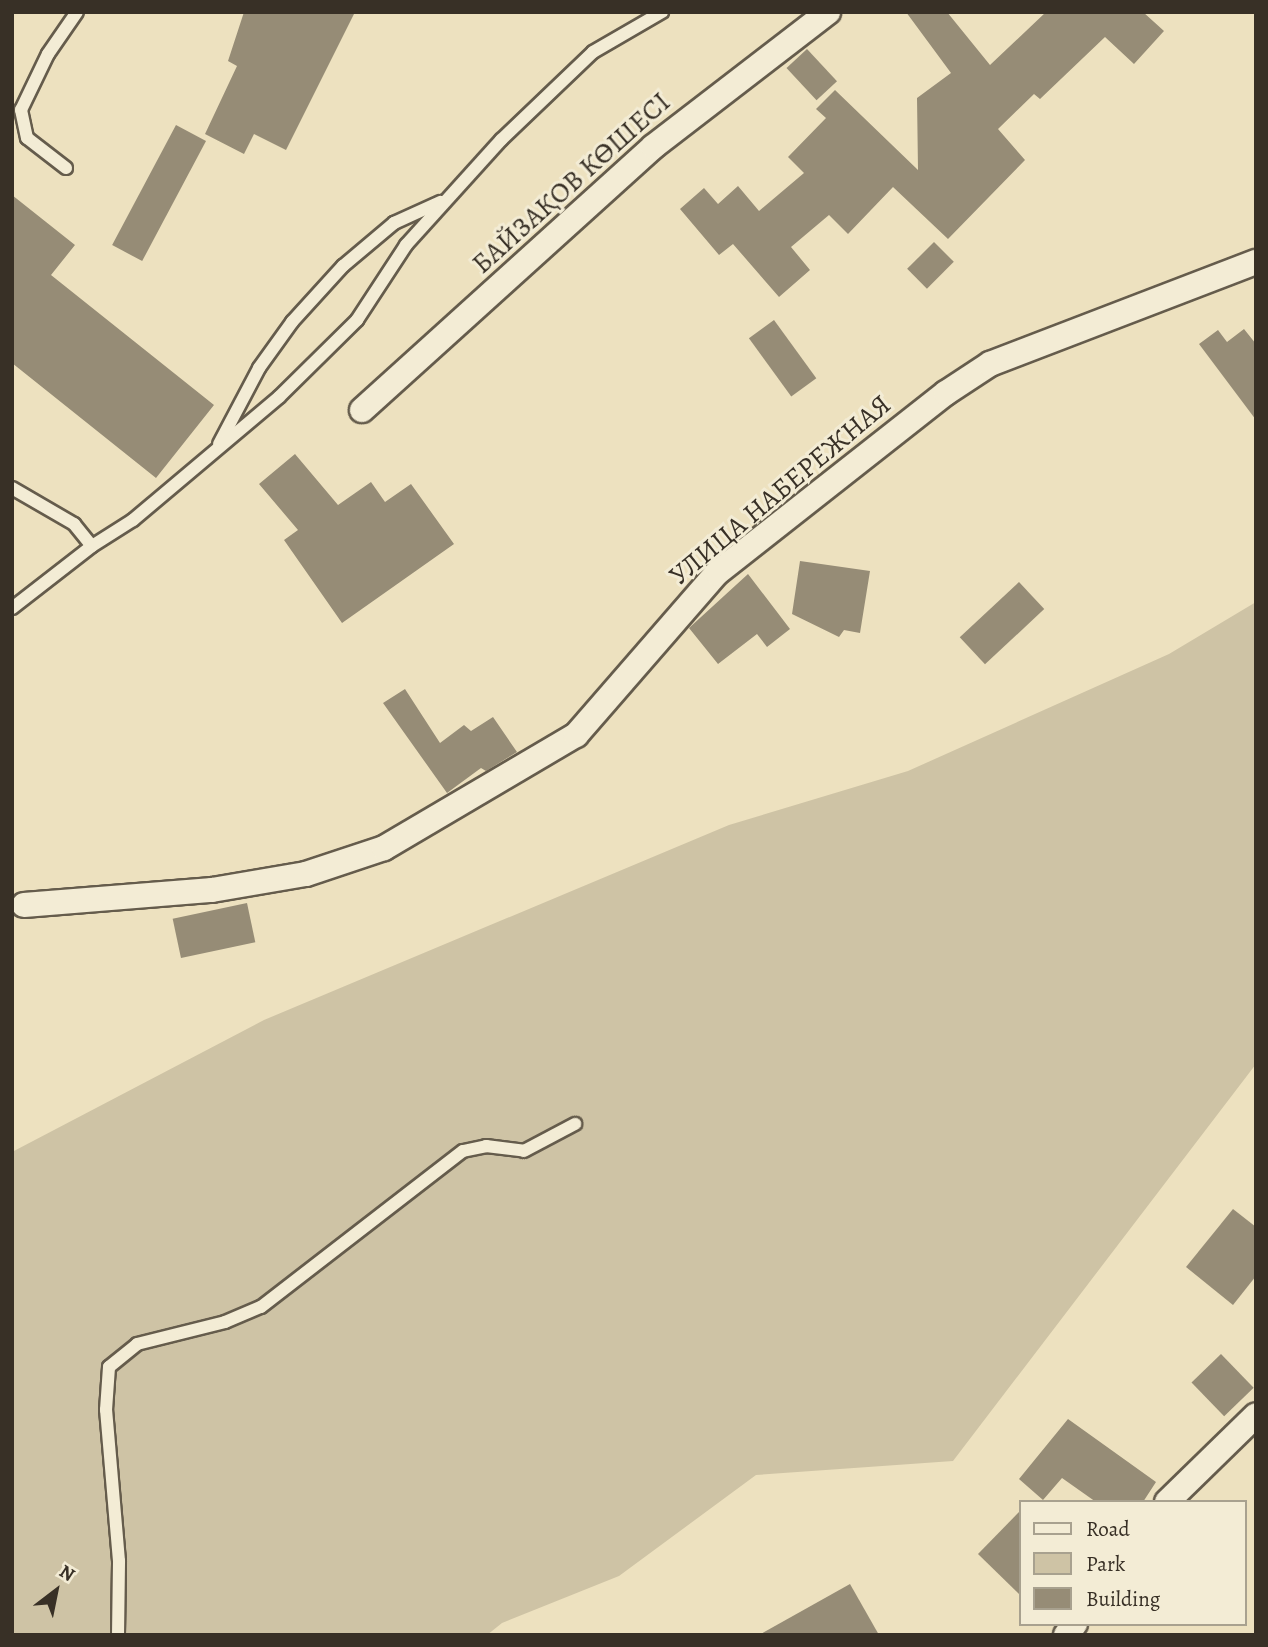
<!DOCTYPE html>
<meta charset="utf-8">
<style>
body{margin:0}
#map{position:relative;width:1268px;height:1647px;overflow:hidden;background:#ede1bf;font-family:Alegreya,serif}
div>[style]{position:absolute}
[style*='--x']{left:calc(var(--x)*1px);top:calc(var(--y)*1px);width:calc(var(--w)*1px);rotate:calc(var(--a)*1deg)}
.green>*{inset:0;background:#cec3a5}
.building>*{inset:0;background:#968c76;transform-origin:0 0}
.roads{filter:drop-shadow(2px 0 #655c4c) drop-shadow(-2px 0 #655c4c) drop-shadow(0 2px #655c4c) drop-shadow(0 -2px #655c4c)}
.service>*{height:12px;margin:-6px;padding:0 6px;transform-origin:6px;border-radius:6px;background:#f3ecd5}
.minor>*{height:24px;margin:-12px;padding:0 12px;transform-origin:12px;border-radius:12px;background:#f3ecd5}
span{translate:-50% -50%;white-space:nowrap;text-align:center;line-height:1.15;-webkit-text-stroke:6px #f3ecd5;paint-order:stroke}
.street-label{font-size:28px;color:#383026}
.frame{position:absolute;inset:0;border:14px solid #383026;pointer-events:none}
.legend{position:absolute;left:1019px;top:1500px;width:228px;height:126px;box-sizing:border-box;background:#f3ecd5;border:2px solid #a8a18f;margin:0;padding:9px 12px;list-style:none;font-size:21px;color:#383026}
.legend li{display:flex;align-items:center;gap:14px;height:35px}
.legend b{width:35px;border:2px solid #a8a18f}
.north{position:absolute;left:21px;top:1556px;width:70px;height:70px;-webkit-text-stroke:5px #f3ecd5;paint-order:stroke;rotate:32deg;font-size:19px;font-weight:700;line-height:28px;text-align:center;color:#383026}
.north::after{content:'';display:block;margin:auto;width:24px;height:32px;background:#383026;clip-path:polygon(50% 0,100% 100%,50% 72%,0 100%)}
</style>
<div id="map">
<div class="green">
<i style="clip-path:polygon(1256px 602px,1256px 1064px,953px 1461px,756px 1475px,619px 1576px,502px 1623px,487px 1635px,12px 1635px,12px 1152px,264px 1020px,729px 825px,908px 771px,1169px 654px)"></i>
</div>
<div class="building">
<i style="clip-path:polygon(244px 12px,355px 12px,286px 150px,254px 134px,244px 154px,205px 134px,237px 66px,228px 61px)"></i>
<i style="clip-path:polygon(906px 12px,947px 12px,990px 65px,1046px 12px,1143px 12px,1164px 31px,1134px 64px,1105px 37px,1040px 99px,1034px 94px,998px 129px,1025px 160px,948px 239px,893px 187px,848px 234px,829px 215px,791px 247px,810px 270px,779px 297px,733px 244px,719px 255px,680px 209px,704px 188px,718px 204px,738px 186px,759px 211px,804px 173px,788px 157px,826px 118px,816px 109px,835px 90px,918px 170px,917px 98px,951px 73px)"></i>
<i style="left:807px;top:49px;width:44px;height:28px;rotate:47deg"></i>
<i style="left:176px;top:125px;width:34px;height:136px;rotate:28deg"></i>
<i style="clip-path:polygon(12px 195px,75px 245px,51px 275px,214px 405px,156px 478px,12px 363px)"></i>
<i style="left:934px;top:242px;width:28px;height:38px;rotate:45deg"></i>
<i style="left:774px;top:320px;width:72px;height:31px;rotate:54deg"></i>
<i style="clip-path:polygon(1244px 329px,1256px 344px,1256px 420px,1199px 344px,1218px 330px,1227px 342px)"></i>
<i style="clip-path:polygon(295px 454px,338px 505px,371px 482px,385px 502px,411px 484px,454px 544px,342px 623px,284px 540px,298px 530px,259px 484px)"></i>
<i style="clip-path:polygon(800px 561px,870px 571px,860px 633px,844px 630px,839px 637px,792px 614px)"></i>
<i style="clip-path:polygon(748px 574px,790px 629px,767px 647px,757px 634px,718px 664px,689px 628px)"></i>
<i style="left:1019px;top:582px;width:37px;height:81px;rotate:47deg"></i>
<i style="clip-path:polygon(405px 689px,440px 743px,464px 725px,471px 731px,493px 717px,517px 752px,486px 771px,481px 768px,447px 793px,383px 703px)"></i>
<i style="left:247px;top:903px;width:40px;height:76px;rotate:78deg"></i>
<i style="clip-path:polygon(1233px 1209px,1256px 1227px,1256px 1276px,1233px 1305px,1186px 1267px)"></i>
<i style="left:1221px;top:1354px;width:47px;height:41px;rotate:46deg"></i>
<i style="clip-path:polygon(1068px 1419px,1156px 1482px,1143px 1502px,1096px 1502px,1062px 1478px,1043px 1500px,1019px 1479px)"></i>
<i style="clip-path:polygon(1021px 1510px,1021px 1596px,978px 1554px)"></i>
<i style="clip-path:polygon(850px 1584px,879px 1635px,759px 1635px)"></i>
</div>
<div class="roads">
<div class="service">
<i style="--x:66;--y:168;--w:49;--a:-142.4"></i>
<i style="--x:27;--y:138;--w:29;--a:-102"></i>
<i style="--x:21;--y:110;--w:62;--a:-64.3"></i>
<i style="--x:48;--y:54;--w:51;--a:-55.4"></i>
<i style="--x:219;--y:444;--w:86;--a:-62.2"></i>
<i style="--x:259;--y:368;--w:57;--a:-54.3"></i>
<i style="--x:292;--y:322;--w:76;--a:-47.7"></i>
<i style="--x:343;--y:266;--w:67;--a:-40.1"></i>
<i style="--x:394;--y:223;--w:51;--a:-24.5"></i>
<i style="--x:12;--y:488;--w:72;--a:30.1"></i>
<i style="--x:74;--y:524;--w:28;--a:51"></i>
<i style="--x:92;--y:546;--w:101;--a:142.2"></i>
<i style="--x:92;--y:546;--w:49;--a:-32.4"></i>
<i style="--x:133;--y:520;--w:191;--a:-40.1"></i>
<i style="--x:279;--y:397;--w:110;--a:-44.6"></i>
<i style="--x:357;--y:320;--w:90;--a:-56.8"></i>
<i style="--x:406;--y:245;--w:142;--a:-47.9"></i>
<i style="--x:501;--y:140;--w:127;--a:-43.7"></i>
<i style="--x:593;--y:52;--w:80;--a:-30.1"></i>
<i style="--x:118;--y:1635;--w:74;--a:-89.2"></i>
<i style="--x:119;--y:1561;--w:152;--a:-94.9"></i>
<i style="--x:106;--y:1410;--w:43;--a:-86"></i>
<i style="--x:109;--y:1367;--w:36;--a:-39"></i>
<i style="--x:137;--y:1344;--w:91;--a:-14"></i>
<i style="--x:225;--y:1322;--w:39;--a:-23"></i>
<i style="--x:261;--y:1307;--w:255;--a:-37.7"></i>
<i style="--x:463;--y:1151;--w:24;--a:-12"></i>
<i style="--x:486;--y:1146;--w:38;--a:7"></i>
<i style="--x:524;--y:1151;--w:58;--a:-27.9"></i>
</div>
<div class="minor">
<i style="--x:362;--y:410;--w:392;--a:-42.1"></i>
<i style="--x:653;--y:147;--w:221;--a:-37.6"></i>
<i style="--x:24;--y:905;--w:189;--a:-4.6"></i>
<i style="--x:212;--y:890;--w:95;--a:-9.7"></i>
<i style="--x:306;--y:874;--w:82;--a:-18.4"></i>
<i style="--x:384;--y:848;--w:223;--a:-30.5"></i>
<i style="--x:576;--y:735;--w:215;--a:-49"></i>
<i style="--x:717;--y:573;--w:291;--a:-38.2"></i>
<i style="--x:946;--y:393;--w:53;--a:-33.4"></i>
<i style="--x:990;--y:364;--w:285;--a:-21"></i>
<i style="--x:1167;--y:1502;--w:124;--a:-44.3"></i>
<i style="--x:1066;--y:1635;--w:14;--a:-51"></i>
</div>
</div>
<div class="street-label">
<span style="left:571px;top:183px;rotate:-42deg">БАЙЗАҚОВ КӨШЕСІ</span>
<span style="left:780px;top:490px;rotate:-40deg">УЛИЦА НАБЕРЕЖНАЯ</span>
</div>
<div class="frame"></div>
<ul class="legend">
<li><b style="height:9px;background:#f3ecd5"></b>Road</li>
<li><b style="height:19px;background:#cec3a5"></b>Park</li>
<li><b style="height:19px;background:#968c76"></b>Building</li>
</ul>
<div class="north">N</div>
</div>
